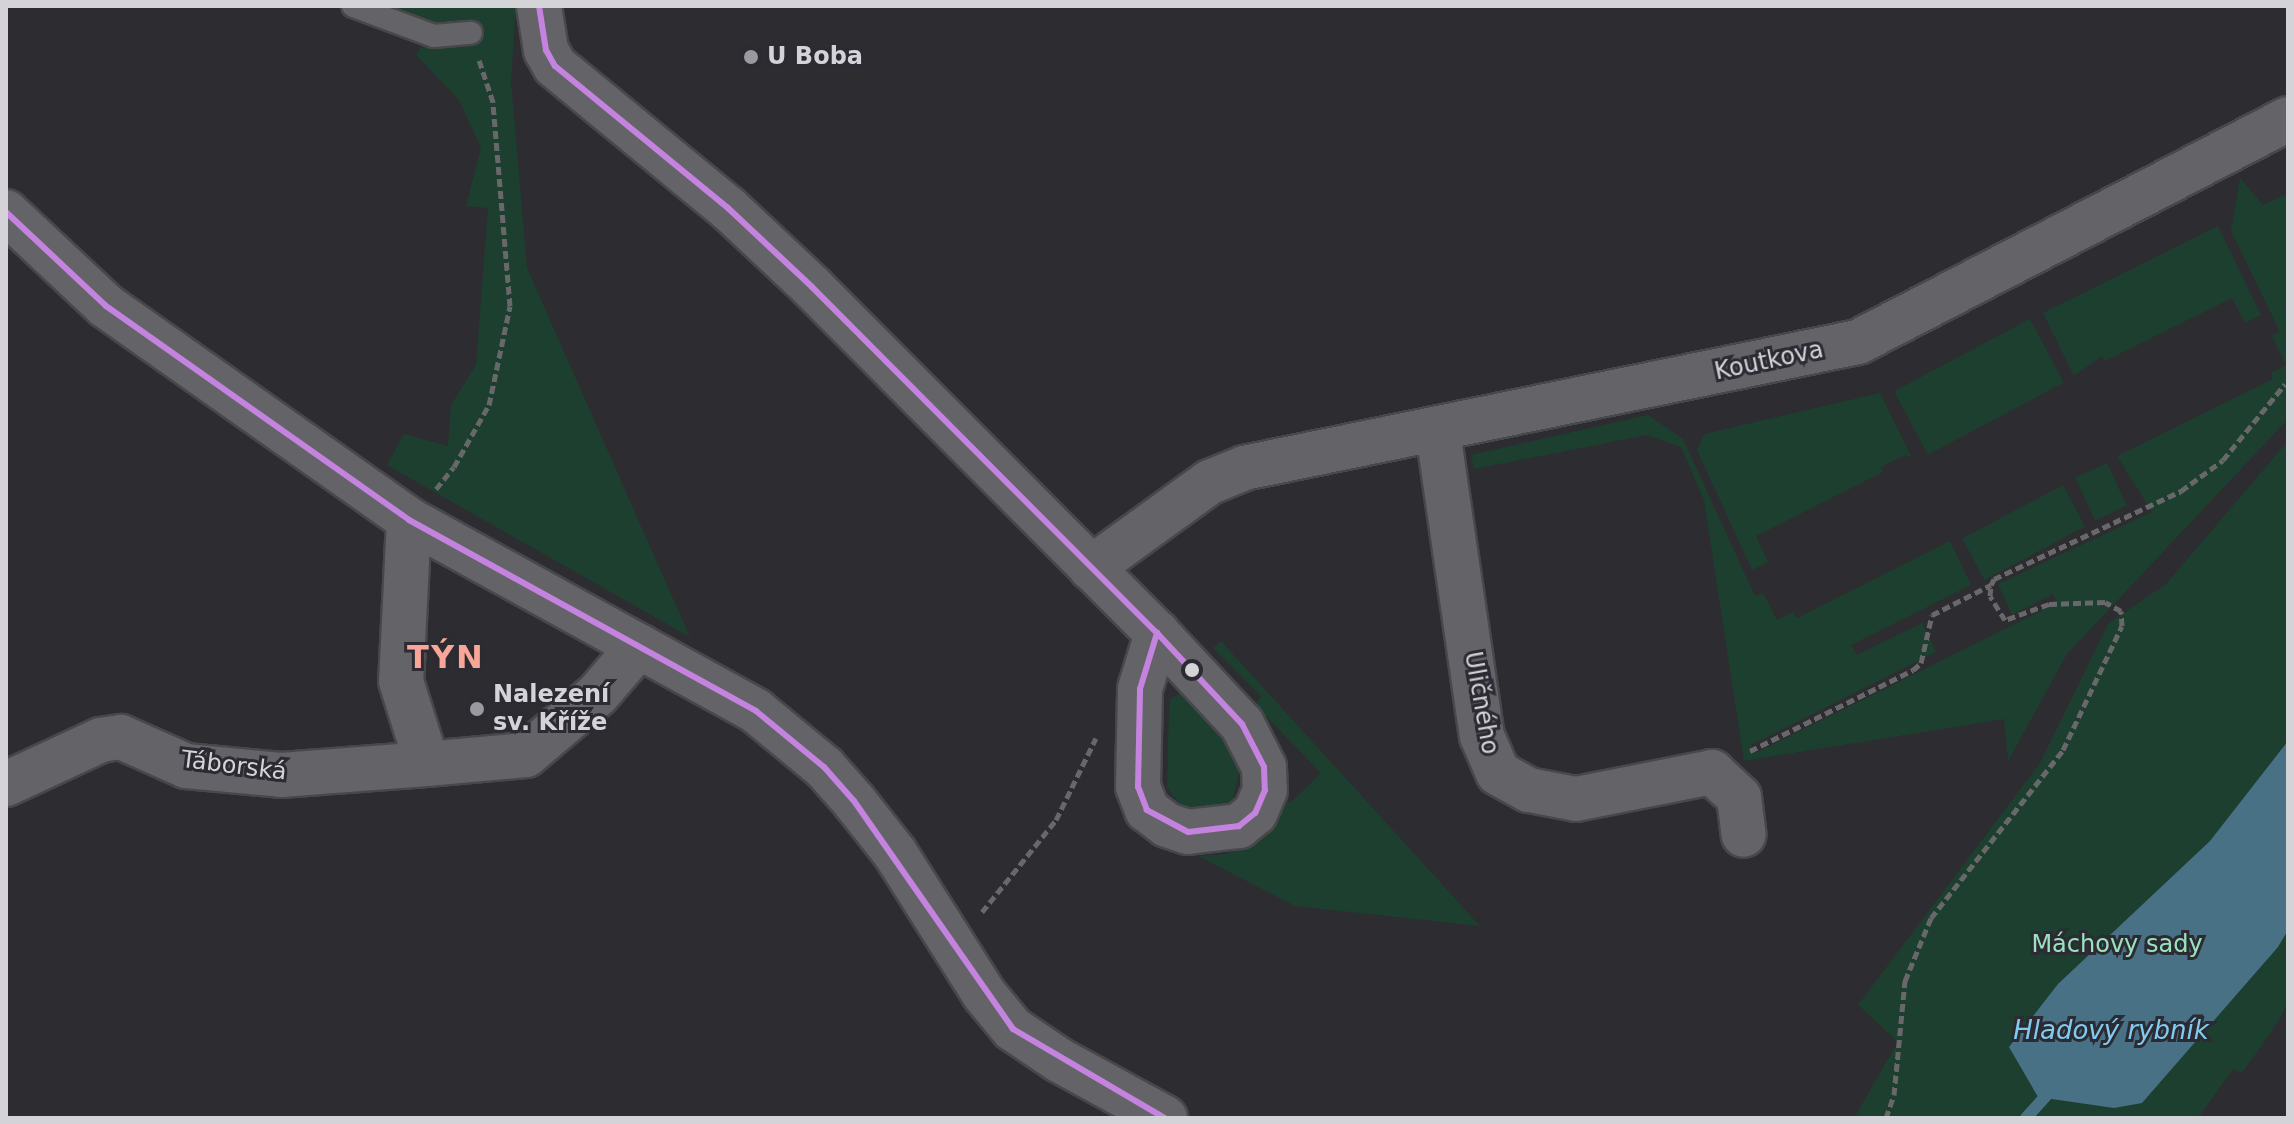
<!DOCTYPE html>
<meta charset="utf-8">
<style>
body{margin:0}
#map{position:relative;width:2294px;height:1124px;overflow:hidden;background:#2d2c30;font-family:"DejaVu Sans",sans-serif}
div>[style]{position:absolute}
[style*='--x']{left:calc(var(--x)*1px);top:calc(var(--y)*1px);width:calc(var(--w)*1px);rotate:calc(var(--a)*1deg)}
.green>*{inset:0;background:#1d3f30;transform-origin:0 0}
.water>*{inset:0;background:#497185}
.stream>*{height:12px;margin:-6px;padding:0 6px;transform-origin:6px;border-radius:6px;background:#497185}
.path>*{height:5px;margin-top:-2.5px;transform-origin:0;background:repeating-linear-gradient(90deg,#68686a 0 8px,transparent 0 12px)}
.roads{filter:drop-shadow(2px 0 #48474b) drop-shadow(-2px 0 #48474b) drop-shadow(0 2px #48474b) drop-shadow(0 -2px #48474b)}
.lane>*{height:22px;margin:-11px;padding:0 11px;transform-origin:11px;border-radius:11px;background:#646367}
.street>*{height:44px;margin:-22px;padding:0 22px;transform-origin:22px;border-radius:22px;background:#646367}
.secondary>*{height:44px;margin:-22px;padding:0 22px;transform-origin:22px;border-radius:22px;background:#646367}
.bus-1>*{height:6px;margin:-3px;padding:0 3px;transform-origin:3px;border-radius:3px;background:#c483df}
.dots>*{width:22px;height:22px;translate:-50% -50%;box-sizing:border-box;border:4px solid #2c2a32;border-radius:50%}
span{translate:-50% -50%;white-space:nowrap;text-align:center;line-height:1.15;-webkit-text-stroke:6px #2c2a32;paint-order:stroke}
.poi-label{font-size:24px;color:#d4d3d8;font-weight:700}
.left{translate:0 -50%;text-align:left}
.street-label{font-size:24px;color:#d4d3d8}
.park-label{font-size:24px;color:#99e2bd}
.water-label{font-size:26px;color:#80cbee;font-style:italic}
.district-label{font-size:32px;color:#f7a697;font-weight:700;letter-spacing:2px}
.frame{position:absolute;inset:0;border:8px solid #d4d3d8;pointer-events:none}
</style>
<div id="map">
<div class="green">
<i style="clip-path:polygon(383px 6px,516px 6px,511px 82px,527px 268px,690px 637px,387px 465px,404px 434px,448px 446px,451px 405px,476px 365px,488px 208px,466px 206px,481px 148px,459px 100px,416px 55px,427px 38px)"></i>
<i style="clip-path:polygon(2240px 178px,2263px 205px,2288px 193px,2288px 419px,2067px 654px,2008px 761px,2004px 719px,1744px 761px,1704px 500px,1681px 447px,1647px 435px,1474px 469px,1471px 455px,1648px 415px,1683px 439px,1755px 596px,1763px 593px,1777px 620px,1793px 612px,1797px 618px,1950px 541px,1971px 585px,1851px 645px,1857px 655px,1922px 623px,1936px 652px,1751px 745px,1756px 753px,2057px 603px,2053px 594px,2012px 615px,1998px 584px,2152px 512px,2117px 456px,2273px 379px,2271px 373px,2286px 365px,2272px 336px,2280px 332px,2231px 231px)"></i>
<i style="clip-path:polygon(2218px 226px,2261px 315px,2245px 323px,2232px 298px,2105px 361px,2102px 356px,2074px 376px,2043px 313px)"></i>
<i style="left:2030px;top:319px;width:72px;height:154px;rotate:62deg"></i>
<i style="clip-path:polygon(1880px 393px,1912px 458px,1905px 455px,1881px 467px,1883px 472px,1756px 536px,1768px 562px,1752px 570px,1697px 450px,1704px 434px)"></i>
<i style="clip-path:polygon(2288px 441px,2288px 1003px,2274px 1028px,2242px 1073px,2233px 1069px,2198px 1118px,1854px 1118px,1898px 1042px,1858px 1005px,2040px 763px,2108px 624px,2166px 584px)"></i>
<i style="left:2107px;top:463px;width:47px;height:35px;rotate:65deg"></i>
<i style="left:2063px;top:485px;width:47px;height:114px;rotate:62deg"></i>
<i style="clip-path:polygon(1221px 641px,1480px 926px,1295px 906px,1198px 856px,1227px 854px,1247px 844px,1280px 794px,1290px 803px,1321px 773px,1255px 705px,1261px 696px,1213px 648px)"></i>
<i style="clip-path:polygon(1180px 694px,1225px 737px,1240px 769px,1232px 802px,1218px 812px,1198px 814px,1182px 807px,1167px 788px,1169px 707px,1171px 698px)"></i>
</div>
<div class="water">
<i style="clip-path:polygon(2288px 741px,2288px 930px,2278px 947px,2142px 1103px,2114px 1108px,2038px 1097px,2009px 1047px,2058px 984px,2210px 841px)"></i>
</div>
<div class="stream">
<i style="--x:2026;--y:1118;--w:42;--a:-47.9"></i>
</div>
<div class="path">
<i style="--x:436;--y:489;--w:28;--a:-51"></i>
<i style="--x:454;--y:467;--w:71;--a:-60.6"></i>
<i style="--x:489;--y:405;--w:101;--a:-78"></i>
<i style="--x:510;--y:306;--w:205;--a:-94.8"></i>
<i style="--x:493;--y:102;--w:44;--a:-108.4"></i>
<i style="--x:1750;--y:751;--w:182;--a:-26.4"></i>
<i style="--x:1913;--y:670;--w:11;--a:-41"></i>
<i style="--x:1921;--y:663;--w:49;--a:-77.1"></i>
<i style="--x:1932;--y:615;--w:66;--a:-27"></i>
<i style="--x:982;--y:912;--w:118;--a:-51.2"></i>
<i style="--x:1056;--y:820;--w:91;--a:-64"></i>
<i style="--x:1886;--y:1118;--w:24;--a:-71"></i>
<i style="--x:1894;--y:1095;--w:115;--a:-84.5"></i>
<i style="--x:1905;--y:981;--w:68;--a:-67.6"></i>
<i style="--x:1931;--y:918;--w:214;--a:-51.8"></i>
<i style="--x:2063;--y:750;--w:137;--a:-64.6"></i>
<i style="--x:2122;--y:626;--w:15;--a:-94"></i>
<i style="--x:2121;--y:611;--w:18;--a:-151"></i>
<i style="--x:2105;--y:602;--w:56;--a:178"></i>
<i style="--x:2049;--y:604;--w:47;--a:160"></i>
<i style="--x:2005;--y:620;--w:28;--a:-122"></i>
<i style="--x:1990;--y:596;--w:11;--a:-85"></i>
<i style="--x:1991;--y:585;--w:7;--a:-63"></i>
<i style="--x:1994;--y:579;--w:207;--a:-25.2"></i>
<i style="--x:2181;--y:491;--w:52;--a:-36.4"></i>
<i style="--x:2223;--y:460;--w:98;--a:-50.8"></i>
</div>
<div class="roads">
<div class="lane">
<i style="--x:353;--y:6;--w:86;--a:20.3"></i>
<i style="--x:434;--y:36;--w:37;--a:-5"></i>
</div>
<div class="street">
<i style="--x:539;--y:6;--w:45;--a:81"></i>
<i style="--x:546;--y:50;--w:18;--a:61"></i>
<i style="--x:555;--y:66;--w:224;--a:39.4"></i>
<i style="--x:728;--y:208;--w:115;--a:43.2"></i>
<i style="--x:812;--y:287;--w:489;--a:45.1"></i>
<i style="--x:1157;--y:633;--w:125;--a:47"></i>
<i style="--x:1242;--y:724;--w:48;--a:62.9"></i>
<i style="--x:1264;--y:767;--w:23;--a:88"></i>
<i style="--x:1265;--y:790;--w:25;--a:113"></i>
<i style="--x:1255;--y:813;--w:21;--a:141"></i>
<i style="--x:1239;--y:826;--w:51;--a:173.3"></i>
<i style="--x:1188;--y:832;--w:22;--a:-162"></i>
<i style="--x:1167;--y:825;--w:25;--a:-143"></i>
<i style="--x:1147;--y:810;--w:25;--a:-111"></i>
<i style="--x:1138;--y:787;--w:98;--a:-88.8"></i>
<i style="--x:1140;--y:689;--w:59;--a:-73.1"></i>
<i style="--x:1438;--y:432;--w:307;--a:81.8"></i>
<i style="--x:1482;--y:736;--w:40;--a:66.6"></i>
<i style="--x:1498;--y:773;--w:35;--a:29"></i>
<i style="--x:1529;--y:790;--w:48;--a:10.8"></i>
<i style="--x:1576;--y:799;--w:139;--a:-11.2"></i>
<i style="--x:1712;--y:772;--w:37;--a:43"></i>
<i style="--x:1739;--y:797;--w:38;--a:83"></i>
<i style="--x:409;--y:520;--w:161;--a:92.8"></i>
<i style="--x:401;--y:681;--w:87;--a:72.6"></i>
<i style="--x:427;--y:764;--w:99;--a:-5.2"></i>
<i style="--x:526;--y:755;--w:94;--a:-40.3"></i>
<i style="--x:598;--y:694;--w:63;--a:-49.5"></i>
<i style="--x:1091;--y:568;--w:147;--a:-35.9"></i>
<i style="--x:1210;--y:482;--w:37;--a:-22"></i>
<i style="--x:1244;--y:468;--w:627;--a:-11.6"></i>
<i style="--x:1858;--y:342;--w:484;--a:-27.4"></i>
<i style="--x:6;--y:784;--w:105;--a:-24.9"></i>
<i style="--x:101;--y:740;--w:20;--a:-9"></i>
<i style="--x:121;--y:737;--w:71;--a:24"></i>
<i style="--x:186;--y:766;--w:95;--a:5.4"></i>
<i style="--x:281;--y:775;--w:146;--a:-4.3"></i>
</div>
<div class="secondary">
<i style="--x:6;--y:212;--w:137;--a:43.2"></i>
<i style="--x:106;--y:306;--w:371;--a:35.2"></i>
<i style="--x:409;--y:520;--w:396;--a:28.8"></i>
<i style="--x:756;--y:711;--w:88;--a:39.5"></i>
<i style="--x:824;--y:767;--w:45;--a:48.6"></i>
<i style="--x:854;--y:801;--w:66;--a:51.7"></i>
<i style="--x:895;--y:853;--w:167;--a:57.7"></i>
<i style="--x:984;--y:994;--w:45;--a:50.4"></i>
<i style="--x:1013;--y:1029;--w:55;--a:34"></i>
<i style="--x:1059;--y:1060;--w:121;--a:28.7"></i>
</div>
</div>
<div class="bus-1">
<i style="--x:539;--y:6;--w:45;--a:81"></i>
<i style="--x:546;--y:50;--w:18;--a:61"></i>
<i style="--x:555;--y:66;--w:224;--a:39.4"></i>
<i style="--x:728;--y:208;--w:115;--a:43.2"></i>
<i style="--x:812;--y:287;--w:489;--a:45.1"></i>
<i style="--x:6;--y:212;--w:137;--a:43.2"></i>
<i style="--x:106;--y:306;--w:371;--a:35.2"></i>
<i style="--x:409;--y:520;--w:396;--a:28.8"></i>
<i style="--x:756;--y:711;--w:88;--a:39.5"></i>
<i style="--x:824;--y:767;--w:45;--a:48.6"></i>
<i style="--x:854;--y:801;--w:278;--a:55.1"></i>
<i style="--x:1013;--y:1029;--w:176;--a:30.4"></i>
<i style="--x:1157;--y:633;--w:125;--a:47"></i>
<i style="--x:1242;--y:724;--w:48;--a:62.9"></i>
<i style="--x:1264;--y:767;--w:23;--a:88"></i>
<i style="--x:1265;--y:790;--w:25;--a:113"></i>
<i style="--x:1255;--y:813;--w:21;--a:141"></i>
<i style="--x:1239;--y:826;--w:51;--a:173.3"></i>
<i style="--x:1188;--y:832;--w:47;--a:-151.8"></i>
<i style="--x:1147;--y:810;--w:25;--a:-111"></i>
<i style="--x:1138;--y:787;--w:98;--a:-88.8"></i>
<i style="--x:1140;--y:689;--w:59;--a:-73.1"></i>
</div>
<div class="dots">
<i style="left:751px;top:57px;background:#9a999d"></i>
<i style="left:1192px;top:670px;background:#d4d3d8"></i>
<i style="left:477px;top:709px;background:#9a999d"></i>
</div>
<div class="poi-label">
<span class="left" style="left:767px;top:57px">U Boba</span>
<span class="left" style="left:493px;top:709px">Nalezení<br>sv. Kříže</span>
</div>
<div class="street-label">
<span style="left:1769px;top:361px;rotate:-12deg">Koutkova</span>
<span style="left:1481px;top:703px;rotate:80deg">Uličného</span>
<span style="left:234px;top:766px;rotate:7deg">Táborská</span>
</div>
<div class="park-label">
<span style="left:2117px;top:945px">Máchovy sady</span>
</div>
<div class="water-label">
<span style="left:2111px;top:1031px">Hladový rybník</span>
</div>
<div class="district-label">
<span style="left:446px;top:657px">TÝN</span>
</div>
<div class="frame"></div>
</div>
